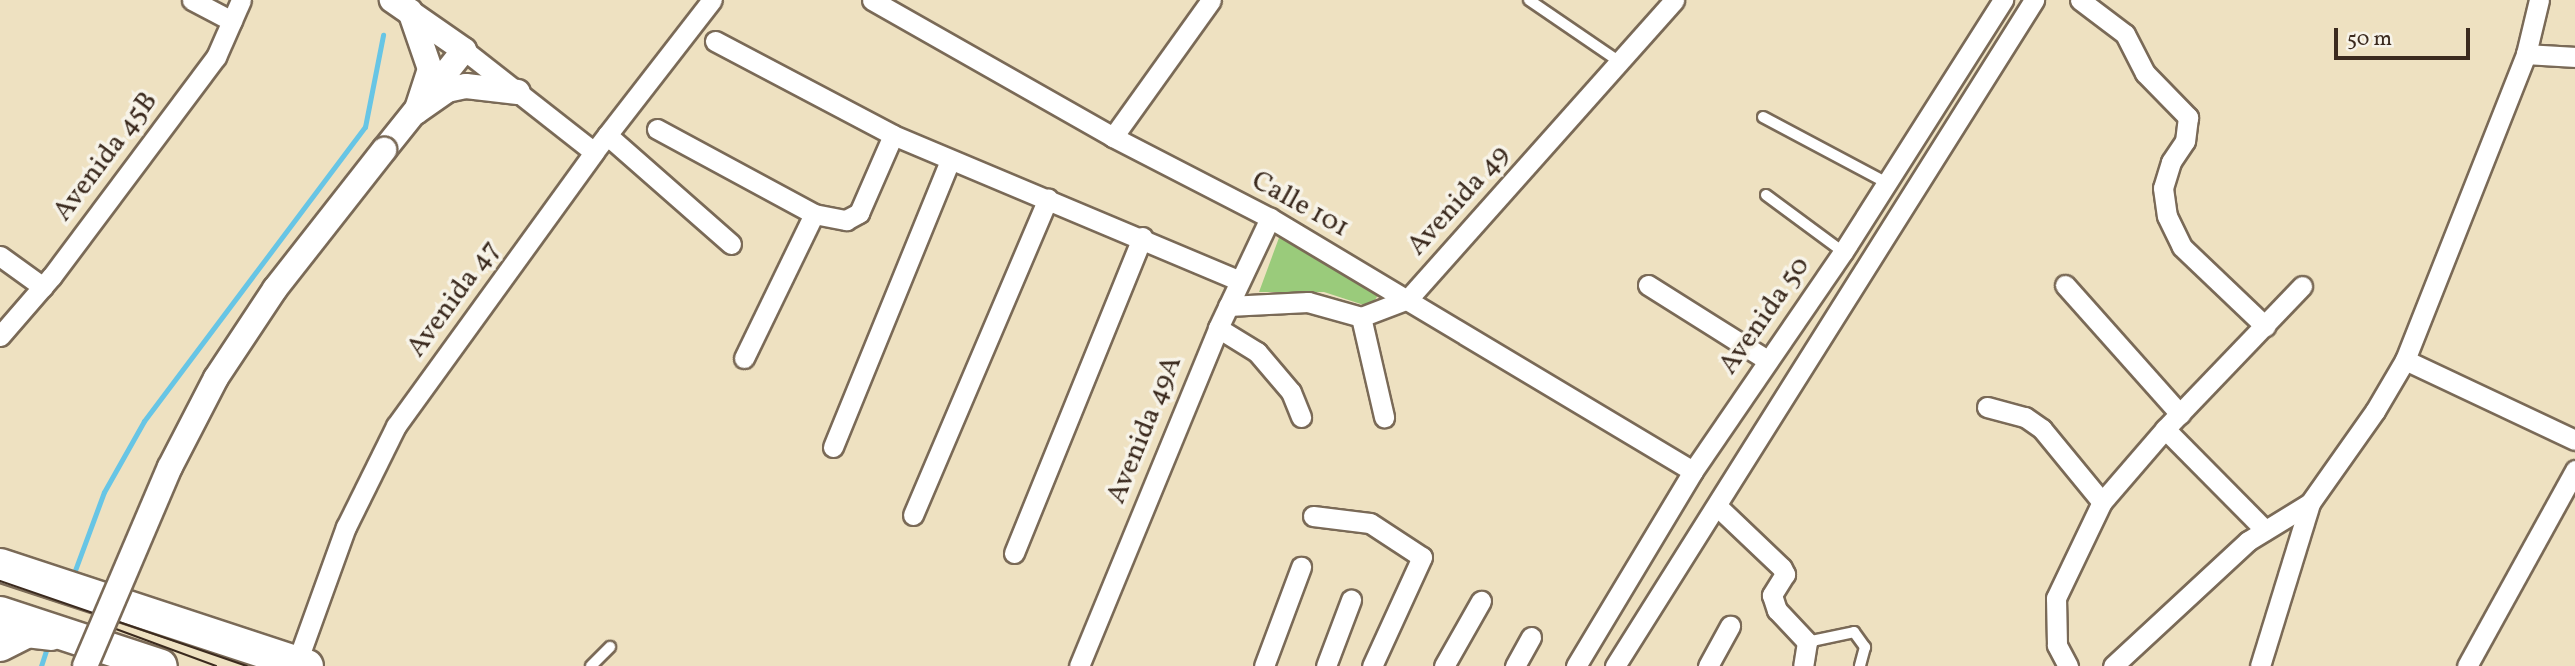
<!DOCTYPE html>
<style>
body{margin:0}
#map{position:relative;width:2575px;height:666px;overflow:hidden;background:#eee1c1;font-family:Vollkorn,serif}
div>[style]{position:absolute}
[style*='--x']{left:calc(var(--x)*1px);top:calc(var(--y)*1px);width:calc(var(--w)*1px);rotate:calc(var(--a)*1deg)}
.green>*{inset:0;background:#9acb7b}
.stream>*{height:5px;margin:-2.5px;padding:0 2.5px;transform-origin:2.5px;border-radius:2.5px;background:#67c5e5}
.roads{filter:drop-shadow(2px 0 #7a6a57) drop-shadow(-2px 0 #7a6a57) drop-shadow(0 2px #7a6a57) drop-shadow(0 -2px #7a6a57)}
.service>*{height:10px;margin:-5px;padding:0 5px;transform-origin:5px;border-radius:5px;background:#fff}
.minor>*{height:19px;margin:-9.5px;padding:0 9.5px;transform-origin:9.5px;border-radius:9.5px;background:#fff}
.tertiary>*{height:24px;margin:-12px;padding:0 12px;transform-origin:12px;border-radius:12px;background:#fff}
.primary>*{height:32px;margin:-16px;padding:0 16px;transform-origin:16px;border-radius:16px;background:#fff}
.tram>*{height:2px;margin:-1px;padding:0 1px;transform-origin:1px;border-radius:1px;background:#3b2a1e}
.bridges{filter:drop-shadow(2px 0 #7a6a57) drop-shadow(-2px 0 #7a6a57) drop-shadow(0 2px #7a6a57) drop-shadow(0 -2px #7a6a57)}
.tertiary-bridge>*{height:24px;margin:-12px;padding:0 12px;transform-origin:12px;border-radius:12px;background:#fff}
span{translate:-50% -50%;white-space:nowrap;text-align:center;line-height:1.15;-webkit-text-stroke:7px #f7f3e8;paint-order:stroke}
.street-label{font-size:28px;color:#3b2a1e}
.scale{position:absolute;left:2334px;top:28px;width:136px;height:32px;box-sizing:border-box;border:4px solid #3b2a1e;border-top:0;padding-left:9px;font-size:21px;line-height:24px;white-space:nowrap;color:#3b2a1e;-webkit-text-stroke:5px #f7f3e8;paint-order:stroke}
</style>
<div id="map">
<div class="green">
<i style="clip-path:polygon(1280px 235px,1379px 294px,1370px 307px,1324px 292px,1259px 292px)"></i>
</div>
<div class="stream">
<i style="--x:74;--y:573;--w:86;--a:-69.7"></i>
<i style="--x:104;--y:492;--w:81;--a:-60.6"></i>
<i style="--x:144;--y:421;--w:368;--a:-53.1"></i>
<i style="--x:365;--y:127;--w:94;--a:-78.9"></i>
<i style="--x:41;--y:666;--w:19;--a:-72"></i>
</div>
<div class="roads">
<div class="service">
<i style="--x:1529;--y:0;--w:110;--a:34.3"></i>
<i style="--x:1763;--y:117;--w:140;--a:28"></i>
<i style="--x:1766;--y:195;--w:96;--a:36.5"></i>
<i style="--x:1807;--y:642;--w:48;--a:-12"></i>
<i style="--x:1854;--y:632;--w:19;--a:54"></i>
<i style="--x:1865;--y:647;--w:20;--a:105"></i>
<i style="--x:591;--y:666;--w:27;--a:-45"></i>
</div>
<div class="minor">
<i style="--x:192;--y:0;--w:45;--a:27.7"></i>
<i style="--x:872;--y:0;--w:277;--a:29.6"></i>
<i style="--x:1113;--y:137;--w:177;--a:27.3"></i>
<i style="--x:1270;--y:218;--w:493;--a:30.9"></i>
<i style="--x:2080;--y:0;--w:56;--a:37.1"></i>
<i style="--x:2125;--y:34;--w:44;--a:62.9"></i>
<i style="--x:2145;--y:73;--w:62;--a:45.7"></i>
<i style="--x:2188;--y:117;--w:24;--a:97"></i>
<i style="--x:2185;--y:141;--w:25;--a:124"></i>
<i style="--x:2171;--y:162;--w:27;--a:107"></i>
<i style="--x:2163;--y:188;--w:28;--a:82"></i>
<i style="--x:2167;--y:216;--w:34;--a:64"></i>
<i style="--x:2182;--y:247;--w:115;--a:43.6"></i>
<i style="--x:715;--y:41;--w:201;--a:27.8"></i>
<i style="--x:893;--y:135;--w:376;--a:22.8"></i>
<i style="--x:464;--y:50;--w:165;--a:38.1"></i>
<i style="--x:2526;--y:54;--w:49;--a:3.5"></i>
<i style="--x:657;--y:129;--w:179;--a:28.4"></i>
<i style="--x:814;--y:214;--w:33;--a:11"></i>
<i style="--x:846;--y:220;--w:15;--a:-28"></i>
<i style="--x:859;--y:213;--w:85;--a:-66.4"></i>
<i style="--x:607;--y:135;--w:165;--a:41.3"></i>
<i style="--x:1113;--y:137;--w:168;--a:-54.4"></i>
<i style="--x:0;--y:256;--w:53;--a:35.8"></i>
<i style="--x:1648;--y:285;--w:141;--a:32.2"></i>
<i style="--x:2065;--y:285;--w:173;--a:48.3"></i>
<i style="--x:1228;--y:306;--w:80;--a:-2.9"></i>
<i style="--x:1308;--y:302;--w:55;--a:15.8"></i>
<i style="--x:1361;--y:317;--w:50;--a:-21"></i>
<i style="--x:1408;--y:299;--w:400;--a:-48.3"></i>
<i style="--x:1361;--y:317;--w:103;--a:77"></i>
<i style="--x:1218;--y:328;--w:46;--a:31.6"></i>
<i style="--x:1257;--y:352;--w:52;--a:49.6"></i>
<i style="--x:1291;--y:392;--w:27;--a:68"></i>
<i style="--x:0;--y:336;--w:79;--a:-49.1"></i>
<i style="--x:52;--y:276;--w:274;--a:-53.2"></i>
<i style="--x:216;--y:57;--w:62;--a:-66.3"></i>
<i style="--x:744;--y:358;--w:160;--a:-64.1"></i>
<i style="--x:2405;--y:360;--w:188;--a:25.2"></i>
<i style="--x:1987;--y:407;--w:39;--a:15"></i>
<i style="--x:2025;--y:417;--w:21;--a:35"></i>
<i style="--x:2042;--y:429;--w:94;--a:50.6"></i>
<i style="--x:2165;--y:429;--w:142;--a:45.3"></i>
<i style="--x:833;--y:447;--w:310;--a:-67.8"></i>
<i style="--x:1718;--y:507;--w:88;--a:43.6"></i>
<i style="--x:1782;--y:568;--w:7;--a:63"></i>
<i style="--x:1785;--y:574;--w:25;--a:122"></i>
<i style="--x:1772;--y:595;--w:16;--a:72"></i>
<i style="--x:1777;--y:610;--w:44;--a:46.8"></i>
<i style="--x:1807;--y:642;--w:24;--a:99"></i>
<i style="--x:913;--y:515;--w:344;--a:-66.9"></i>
<i style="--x:1313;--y:516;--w:57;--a:7"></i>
<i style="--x:1370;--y:523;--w:62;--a:33.2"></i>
<i style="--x:1422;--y:557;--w:120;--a:114.6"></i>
<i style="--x:1014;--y:553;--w:341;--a:-67.9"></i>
<i style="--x:297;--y:662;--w:144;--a:-70.1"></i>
<i style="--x:346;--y:527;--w:113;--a:-63.7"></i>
<i style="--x:396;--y:426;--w:338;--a:-54.1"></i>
<i style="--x:594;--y:152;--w:192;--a:-52.2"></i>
<i style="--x:1079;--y:666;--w:365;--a:-67.6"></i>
<i style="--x:1218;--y:328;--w:122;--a:-64.7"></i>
<i style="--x:1264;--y:666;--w:106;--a:-69.5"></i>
<i style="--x:1326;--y:666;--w:71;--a:-69.3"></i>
<i style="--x:1444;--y:666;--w:75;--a:-60.4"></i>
<i style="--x:1515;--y:666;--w:33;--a:-61"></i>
<i style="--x:1576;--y:666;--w:227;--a:-59"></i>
<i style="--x:1693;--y:471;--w:265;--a:-55.6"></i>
<i style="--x:1843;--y:252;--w:299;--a:-57.6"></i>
<i style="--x:1615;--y:666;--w:787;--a:-57.82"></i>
<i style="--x:1708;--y:666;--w:46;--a:-61.2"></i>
<i style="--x:2068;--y:666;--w:24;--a:-118"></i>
<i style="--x:2057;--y:645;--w:47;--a:-91.2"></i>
<i style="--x:2056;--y:598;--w:106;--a:-64.4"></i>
<i style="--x:2102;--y:502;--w:96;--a:-49.2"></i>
<i style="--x:2165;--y:429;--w:198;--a:-46.2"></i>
<i style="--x:2113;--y:666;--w:184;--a:-42.8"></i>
<i style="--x:2248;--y:541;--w:73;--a:-31.5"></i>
<i style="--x:2310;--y:503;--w:113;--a:-54.8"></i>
<i style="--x:2375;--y:411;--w:59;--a:-59.5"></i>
<i style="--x:2405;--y:360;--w:329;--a:-68.4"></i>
<i style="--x:2526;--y:54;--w:56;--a:-76.5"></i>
<i style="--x:2260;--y:666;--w:170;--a:-72.9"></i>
<i style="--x:2467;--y:666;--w:224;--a:-61.1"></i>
</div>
<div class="tertiary">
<i style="--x:410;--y:11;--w:61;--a:71"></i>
<i style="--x:430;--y:69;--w:45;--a:108"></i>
<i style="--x:416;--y:112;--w:38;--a:-35"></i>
<i style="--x:447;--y:90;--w:19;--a:-12"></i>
<i style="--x:466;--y:86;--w:52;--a:6.6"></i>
<i style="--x:384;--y:150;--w:128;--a:-51.3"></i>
<i style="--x:464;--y:50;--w:88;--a:-145.2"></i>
</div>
<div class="primary">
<i style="--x:0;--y:565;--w:323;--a:18.2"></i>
<i style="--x:0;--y:613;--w:169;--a:18.2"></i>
<i style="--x:0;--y:645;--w:30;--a:-27"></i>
<i style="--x:27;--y:631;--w:24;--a:7"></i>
</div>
</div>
<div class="tram">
<i style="--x:0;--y:581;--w:261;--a:19"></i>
<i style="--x:97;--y:622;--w:127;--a:20.3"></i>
</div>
<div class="bridges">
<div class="tertiary-bridge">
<i style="--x:85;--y:666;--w:216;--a:-66.9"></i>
<i style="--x:170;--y:467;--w:100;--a:-62.7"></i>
<i style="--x:216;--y:378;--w:107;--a:-56.5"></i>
<i style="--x:275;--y:289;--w:177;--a:-51.9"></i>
</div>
</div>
<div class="street-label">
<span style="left:106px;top:157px;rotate:-53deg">Avenida 45B</span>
<span style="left:1459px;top:201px;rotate:-48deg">Avenida 49</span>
<span style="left:1300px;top:205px;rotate:29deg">Calle 101</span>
<span style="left:454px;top:299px;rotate:-54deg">Avenida 47</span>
<span style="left:1765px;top:316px;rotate:-55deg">Avenida 50</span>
<span style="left:1145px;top:430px;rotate:-68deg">Avenida 49A</span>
</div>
<div class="scale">50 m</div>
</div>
